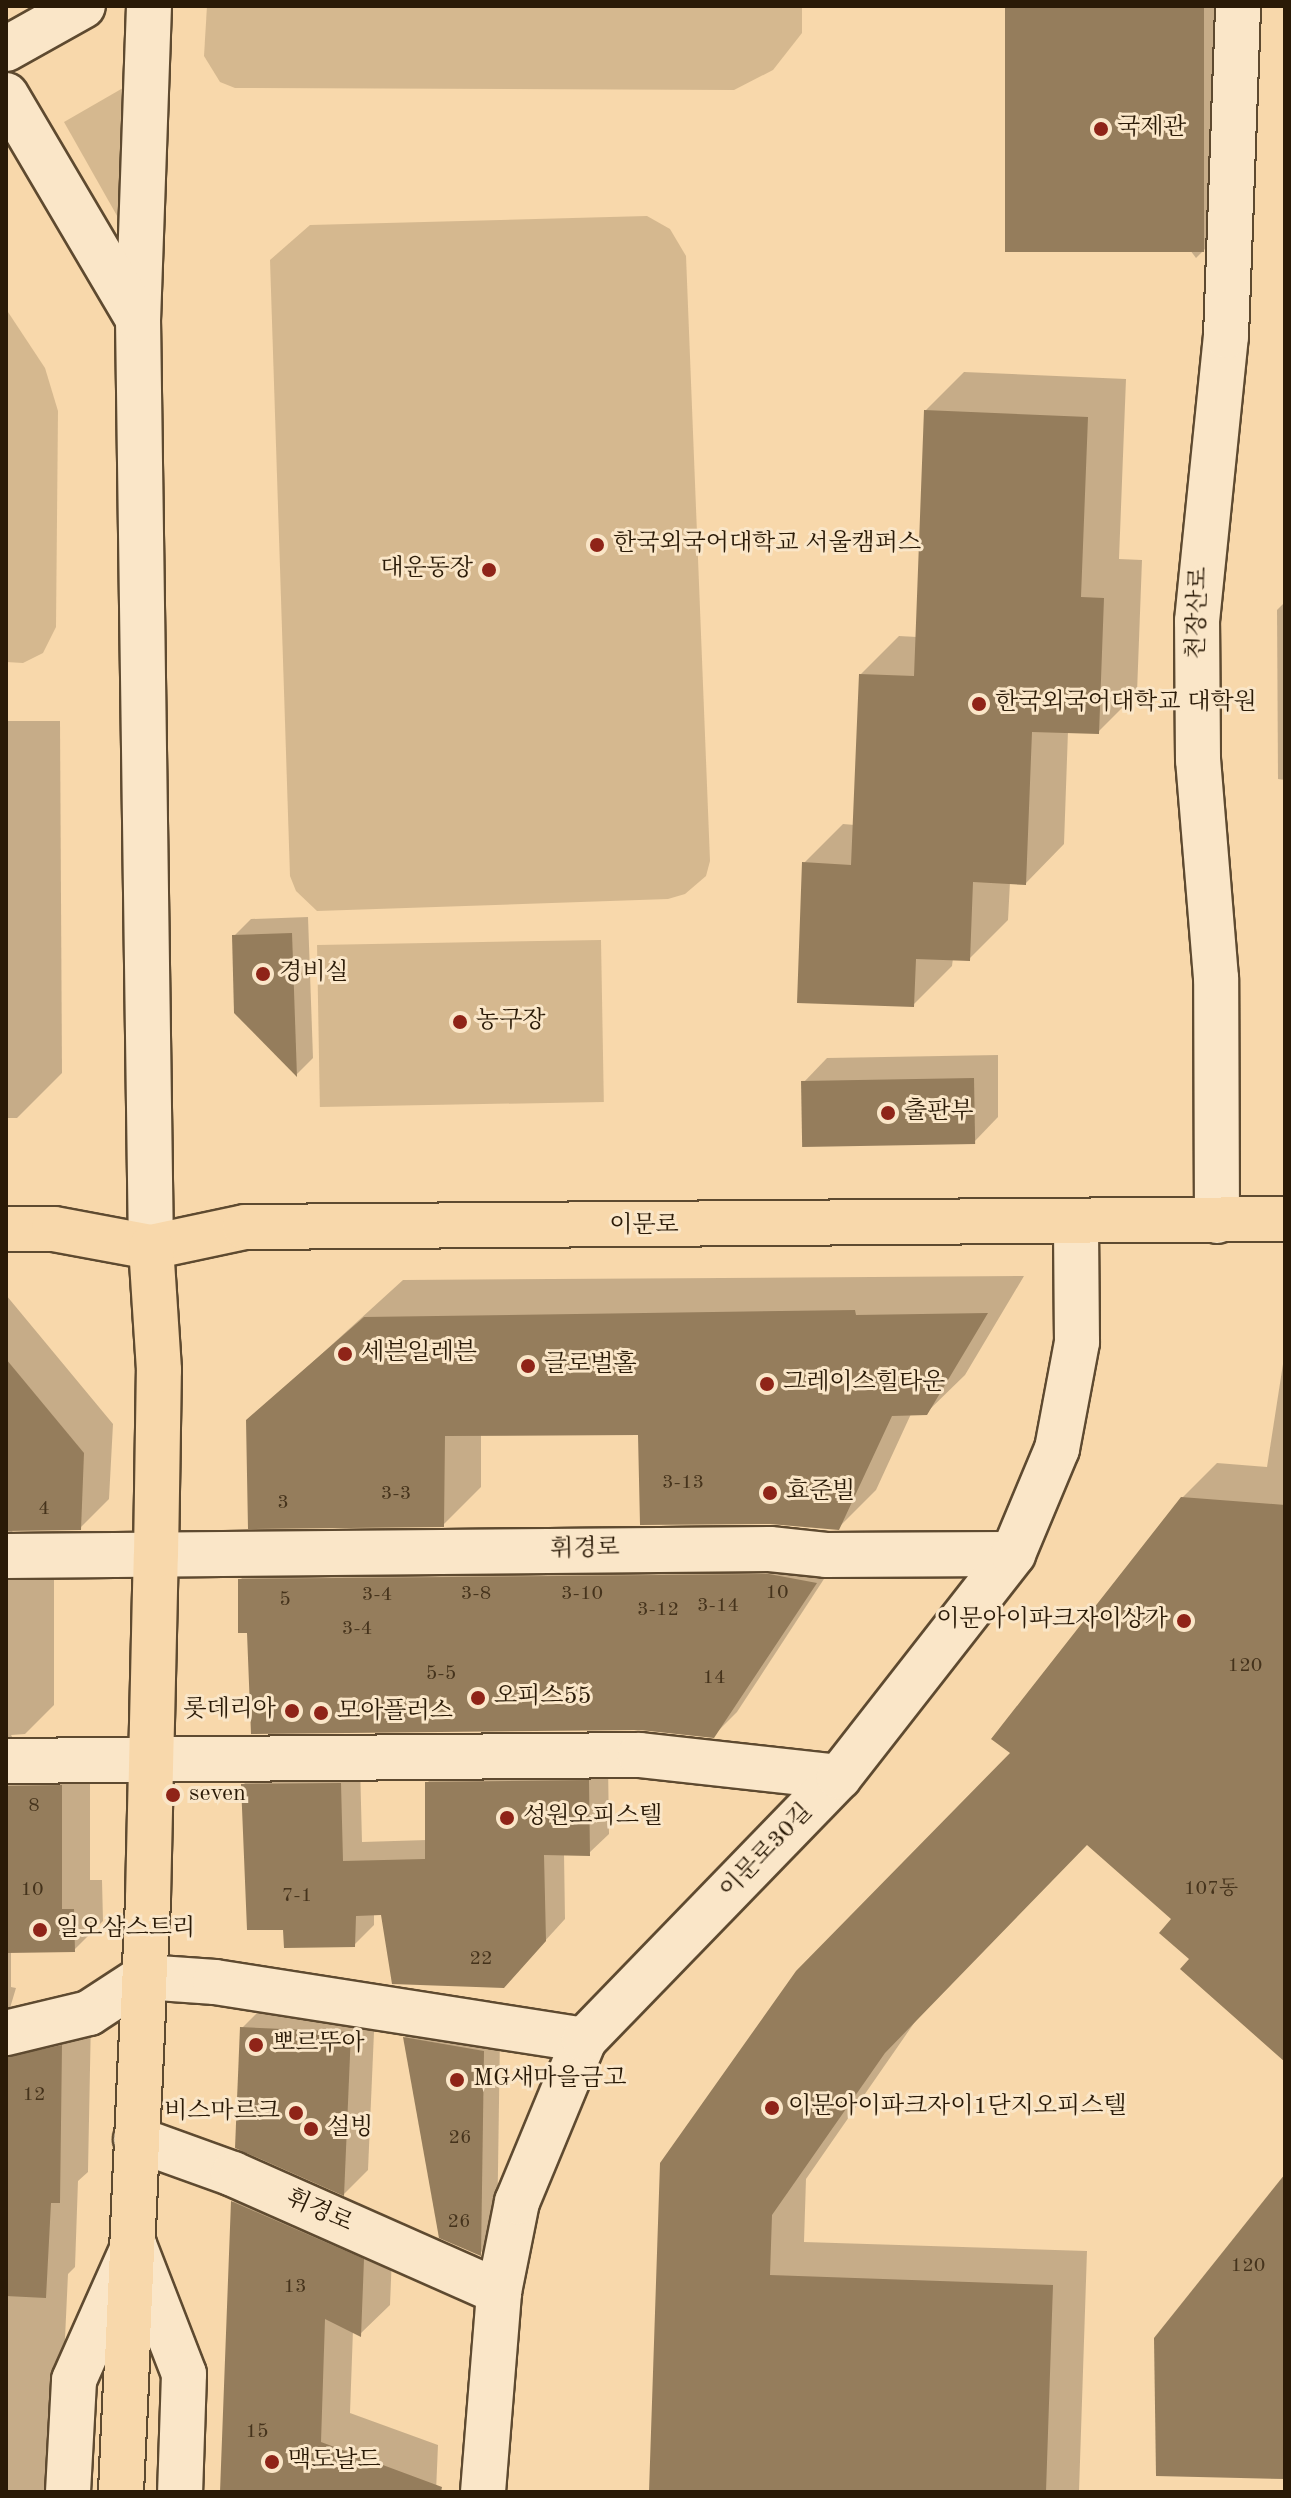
<!DOCTYPE html>
<meta charset="utf-8">
<style>
body{margin:0}
#map{position:relative;width:1291px;height:2498px;overflow:hidden;background:#f8d8ab;font-family:"Old Standard TT","Noto Serif KR",serif}
div>[style]{position:absolute}
[style*='--x']{left:calc(var(--x)*1px);top:calc(var(--y)*1px);width:calc(var(--w)*1px);rotate:calc(var(--a)*1deg)}
.green>*{inset:0;background:#d5b88f;transform-origin:0 0}
.shadow>*{inset:0;background:#0003}
.building>*{inset:0;background:#957d5c;transform-origin:0 0}
.roads{filter:drop-shadow(2px 0 #5e4a30) drop-shadow(-2px 0 #5e4a30) drop-shadow(0 2px #5e4a30) drop-shadow(0 -2px #5e4a30)}
.minor>*{height:44px;margin:-22px;padding:0 22px;transform-origin:22px;border-radius:22px;background:#fae6c8}
.major>*{height:44px;margin:-22px;padding:0 22px;transform-origin:22px;border-radius:22px;background:#f8d8ab}
.dots>*{width:22px;height:22px;translate:-50% -50%;box-sizing:border-box;border:4px solid #fae6c8;border-radius:50%}
span{translate:-50% -50%;white-space:nowrap;text-align:center;line-height:1.15;-webkit-text-stroke:6px #fae6c8;paint-order:stroke}
.number-label{font-size:20px;color:#45331c}
.number-label span{-webkit-text-stroke-width:0}
.poi-label{font-size:24px;color:#2a1a07}
.left{translate:0 -50%;text-align:left}
.right{translate:-100% -50%;text-align:right}
.street-label{font-size:24px;color:#2a1a07}
.frame{position:absolute;inset:0;border:8px solid #2a1a07;pointer-events:none}
</style>
<div id="map">
<div class="green">
<i style="clip-path:polygon(207px 6px,802px 6px,802px 33px,773px 70px,734px 90px,235px 88px,220px 82px,204px 56px)"></i>
<i style="clip-path:polygon(123px 88px,129px 237px,64px 122px)"></i>
<i style="clip-path:polygon(647px 216px,670px 229px,686px 256px,710px 861px,706px 876px,685px 894px,668px 899px,317px 911px,296px 891px,290px 876px,270px 260px,310px 225px)"></i>
<i style="clip-path:polygon(6px 309px,45px 368px,58px 411px,56px 627px,43px 653px,23px 663px,6px 662px)"></i>
<i style="left:601px;top:940px;width:162px;height:284px;rotate:89deg"></i>
</div>
<div class="shadow">
<i style="clip-path:polygon(1007px 6px,1240px 6px,1235px 219px,1196px 258px)"></i>
<i style="clip-path:polygon(964px 372px,1126px 379px,1119px 559px,1142px 560px,1137px 693px,1098px 732px,1068px 731px,1064px 844px,1026px 883px,1010px 882px,1008px 920px,969px 959px,953px 958px,952px 966px,913px 1005px,804px 863px,843px 824px,855px 825px,860px 675px,899px 636px,917px 637px,925px 411px)"></i>
<i style="clip-path:polygon(1285px 602px,1285px 780px,1278px 779px,1277px 610px)"></i>
<i style="clip-path:polygon(6px 721px,60px 721px,62px 1073px,17px 1118px,6px 1118px)"></i>
<i style="clip-path:polygon(308px 917px,313px 1058px,297px 1074px,234px 936px,251px 919px)"></i>
<i style="clip-path:polygon(998px 1055px,998px 1117px,974px 1142px,803px 1083px,827px 1058px)"></i>
<i style="clip-path:polygon(1024px 1276px,965px 1375px,926px 1413px,911px 1414px,876px 1490px,838px 1528px,640px 1433px,481px 1434px,481px 1487px,443px 1525px,248px 1421px,403px 1280px)"></i>
<i style="clip-path:polygon(6px 1295px,113px 1424px,109px 1499px,80px 1528px,11px 1529px,23px 1550px,54px 1553px,54px 1705px,25px 1734px,11px 1735px,23px 1755px,90px 1757px,90px 1880px,102px 1880px,103px 1921px,74px 1950px,11px 1951px,11px 1987px,16px 1988px,10px 2008px,16px 2021px,91px 2018px,88px 2172px,78px 2181px,75px 2267px,68px 2274px,58px 2490px,70px 2492px,6px 2492px)"></i>
<i style="clip-path:polygon(1285px 1351px,1285px 2045px,1192px 1959px,1174px 1919px,1087px 1842px,919px 2016px,806px 2179px,804px 2242px,1087px 2251px,1079px 2492px,651px 2492px,662px 2164px,1013px 1753px,1182px 1498px,1217px 1463px,1267px 1467px)"></i>
<i style="clip-path:polygon(264px 1556px,839px 1556px,737px 1712px,713px 1736px,249px 1631px,240px 1580px)"></i>
<i style="clip-path:polygon(608px 1762px,609px 1834px,589px 1853px,564px 1853px,565px 1919px,523px 1965px,382px 1913px,374px 1913px,374px 1925px,354px 1945px,285px 1928px,243px 1785px,263px 1765px,360px 1764px,362px 1842px,427px 1840px,427px 1783px,447px 1763px)"></i>
<i style="clip-path:polygon(266px 2004px,375px 2009px,368px 2170px,344px 2194px,242px 2028px)"></i>
<i style="clip-path:polygon(421px 2021px,500px 2035px,497px 2237px,480px 2253px,405px 2037px)"></i>
<i style="clip-path:polygon(263px 2172px,393px 2230px,390px 2305px,360px 2334px,353px 2330px,350px 2413px,438px 2445px,436px 2492px,222px 2492px,233px 2202px)"></i>
</div>
<div class="building">
<i style="left:1005px;top:6px;width:199px;height:246px"></i>
<i style="clip-path:polygon(924px 410px,1088px 417px,1081px 597px,1104px 598px,1099px 734px,1032px 732px,1026px 885px,973px 882px,970px 961px,916px 959px,914px 1007px,797px 1003px,802px 862px,851px 865px,859px 674px,914px 676px)"></i>
<i style="clip-path:polygon(292px 933px,297px 1077px,234px 1013px,232px 935px)"></i>
<i style="left:974px;top:1078px;width:66px;height:173px;rotate:89deg"></i>
<i style="clip-path:polygon(855px 1310px,856px 1315px,988px 1313px,927px 1415px,892px 1416px,839px 1530px,770px 1524px,640px 1525px,638px 1435px,445px 1436px,444px 1527px,248px 1529px,246px 1420px,364px 1317px)"></i>
<i style="clip-path:polygon(6px 1359px,84px 1453px,81px 1530px,6px 1531px)"></i>
<i style="clip-path:polygon(1181px 1497px,1285px 1505px,1285px 2062px,1180px 1969px,1189px 1959px,1159px 1933px,1171px 1919px,1087px 1845px,885px 2053px,772px 2215px,770px 2275px,1053px 2285px,1046px 2492px,649px 2492px,660px 2163px,796px 1971px,1010px 1753px,991px 1739px)"></i>
<i style="clip-path:polygon(769px 1574px,817px 1583px,714px 1738px,640px 1730px,251px 1734px,247px 1633px,238px 1633px,238px 1579px)"></i>
<i style="clip-path:polygon(589px 1780px,590px 1856px,544px 1855px,546px 1941px,504px 1988px,392px 1984px,381px 1915px,356px 1916px,355px 1947px,284px 1948px,283px 1930px,247px 1930px,241px 1784px,341px 1783px,343px 1861px,425px 1859px,425px 1782px)"></i>
<i style="clip-path:polygon(62px 1785px,62px 1909px,74px 1909px,75px 1952px,6px 1953px,6px 1786px)"></i>
<i style="clip-path:polygon(240px 2027px,351px 2032px,344px 2196px,235px 2148px)"></i>
<i style="clip-path:polygon(403px 2037px,484px 2051px,481px 2256px,439px 2238px)"></i>
<i style="clip-path:polygon(62px 2045px,60px 2203px,51px 2203px,46px 2298px,6px 2296px,6px 2057px)"></i>
<i style="clip-path:polygon(1285px 2174px,1285px 2479px,1156px 2476px,1154px 2338px)"></i>
<i style="clip-path:polygon(231px 2201px,364px 2259px,361px 2337px,325px 2319px,321px 2442px,442px 2487px,441px 2492px,220px 2492px)"></i>
</div>
<div class="roads">
<div class="minor">
<i style="--x:149;--y:6;--w:313;--a:92"></i>
<i style="--x:138;--y:319;--w:928;--a:89.2"></i>
<i style="--x:6;--y:49;--w:88;--a:-29.2"></i>
<i style="--x:6;--y:95;--w:260;--a:59.5"></i>
<i style="--x:1217;--y:1221;--w:243;--a:-90.2"></i>
<i style="--x:1216;--y:978;--w:219;--a:-94.7"></i>
<i style="--x:1198;--y:760;--w:139;--a:-90.4"></i>
<i style="--x:1197;--y:621;--w:286;--a:-84.2"></i>
<i style="--x:1226;--y:336;--w:330;--a:-87.9"></i>
<i style="--x:6;--y:1556;--w:764;--a:-0.52"></i>
<i style="--x:770;--y:1549;--w:56;--a:6.1"></i>
<i style="--x:826;--y:1555;--w:187;--a:-0.3"></i>
<i style="--x:6;--y:1761;--w:634;--a:-0.54"></i>
<i style="--x:640;--y:1755;--w:200;--a:6.3"></i>
<i style="--x:6;--y:2033;--w:85;--a:-13.5"></i>
<i style="--x:89;--y:2013;--w:66;--a:-33.2"></i>
<i style="--x:144;--y:1977;--w:71;--a:4"></i>
<i style="--x:215;--y:1982;--w:374;--a:8.9"></i>
<i style="--x:136;--y:2139;--w:103;--a:19.8"></i>
<i style="--x:233;--y:2174;--w:291;--a:23.9"></i>
<i style="--x:134;--y:2245;--w:138;--a:68.8"></i>
<i style="--x:184;--y:2374;--w:118;--a:91.9"></i>
<i style="--x:68;--y:2492;--w:112;--a:-86.9"></i>
<i style="--x:74;--y:2380;--w:148;--a:-66"></i>
<i style="--x:483;--y:2492;--w:201;--a:-85.4"></i>
<i style="--x:499;--y:2292;--w:92;--a:-78.7"></i>
<i style="--x:517;--y:2202;--w:175;--a:-67.5"></i>
<i style="--x:584;--y:2040;--w:366;--a:-45.9"></i>
<i style="--x:839;--y:1777;--w:283;--a:-52"></i>
<i style="--x:1013;--y:1554;--w:114;--a:-67.3"></i>
<i style="--x:1057;--y:1449;--w:109;--a:-79.4"></i>
<i style="--x:1077;--y:1342;--w:121;--a:-90.5"></i>
</div>
<div class="major">
<i style="--x:6;--y:1229;--w:48;--a:0"></i>
<i style="--x:54;--y:1229;--w:99;--a:10.5"></i>
<i style="--x:151;--y:1247;--w:96;--a:-12"></i>
<i style="--x:245;--y:1227;--w:1040;--a:-0.44"></i>
<i style="--x:121;--y:2492;--w:594;--a:-87.39"></i>
<i style="--x:148;--y:1899;--w:344;--a:-88.7"></i>
<i style="--x:156;--y:1555;--w:185;--a:-89.1"></i>
<i style="--x:159;--y:1370;--w:123;--a:-93.7"></i>
</div>
</div>
<div class="dots">
<i style="left:1101px;top:129px;background:#8f2418"></i>
<i style="left:597px;top:545px;background:#8f2418"></i>
<i style="left:489px;top:570px;background:#8f2418"></i>
<i style="left:979px;top:704px;background:#8f2418"></i>
<i style="left:263px;top:974px;background:#8f2418"></i>
<i style="left:460px;top:1022px;background:#8f2418"></i>
<i style="left:888px;top:1113px;background:#8f2418"></i>
<i style="left:345px;top:1354px;background:#8f2418"></i>
<i style="left:528px;top:1366px;background:#8f2418"></i>
<i style="left:767px;top:1384px;background:#8f2418"></i>
<i style="left:770px;top:1493px;background:#8f2418"></i>
<i style="left:1184px;top:1621px;background:#8f2418"></i>
<i style="left:478px;top:1698px;background:#8f2418"></i>
<i style="left:292px;top:1711px;background:#8f2418"></i>
<i style="left:321px;top:1713px;background:#8f2418"></i>
<i style="left:173px;top:1795px;background:#8f2418"></i>
<i style="left:507px;top:1818px;background:#8f2418"></i>
<i style="left:40px;top:1930px;background:#8f2418"></i>
<i style="left:256px;top:2045px;background:#8f2418"></i>
<i style="left:457px;top:2080px;background:#8f2418"></i>
<i style="left:772px;top:2108px;background:#8f2418"></i>
<i style="left:296px;top:2113px;background:#8f2418"></i>
<i style="left:311px;top:2129px;background:#8f2418"></i>
<i style="left:272px;top:2462px;background:#8f2418"></i>
</div>
<div class="number-label">
<span style="left:683px;top:1483px">3-13</span>
<span style="left:396px;top:1494px">3-3</span>
<span style="left:283px;top:1503px">3</span>
<span style="left:44px;top:1509px">4</span>
<span style="left:777px;top:1593px">10</span>
<span style="left:476px;top:1594px">3-8</span>
<span style="left:582px;top:1594px">3-10</span>
<span style="left:377px;top:1595px">3-4</span>
<span style="left:285px;top:1600px">5</span>
<span style="left:718px;top:1606px">3-14</span>
<span style="left:658px;top:1610px">3-12</span>
<span style="left:357px;top:1629px">3-4</span>
<span style="left:1245px;top:1666px">120</span>
<span style="left:441px;top:1674px">5-5</span>
<span style="left:714px;top:1678px">14</span>
<span style="left:34px;top:1806px">8</span>
<span style="left:1211px;top:1889px">107동</span>
<span style="left:32px;top:1890px">10</span>
<span style="left:297px;top:1896px">7-1</span>
<span style="left:481px;top:1959px">22</span>
<span style="left:34px;top:2095px">12</span>
<span style="left:460px;top:2138px">26</span>
<span style="left:459px;top:2222px">26</span>
<span style="left:1248px;top:2266px">120</span>
<span style="left:295px;top:2287px">13</span>
<span style="left:257px;top:2432px">15</span>
</div>
<div class="poi-label">
<span class="left" style="left:1117px;top:129px">국제관</span>
<span class="left" style="left:613px;top:545px">한국외국어대학교 서울캠퍼스</span>
<span class="right" style="left:473px;top:570px">대운동장</span>
<span class="left" style="left:995px;top:704px">한국외국어대학교 대학원</span>
<span class="left" style="left:279px;top:974px">경비실</span>
<span class="left" style="left:476px;top:1022px">농구장</span>
<span class="left" style="left:904px;top:1113px">출판부</span>
<span class="left" style="left:361px;top:1354px">세븐일레븐</span>
<span class="left" style="left:544px;top:1366px">글로벌홀</span>
<span class="left" style="left:783px;top:1384px">그레이스힐타운</span>
<span class="left" style="left:786px;top:1493px">효준빌</span>
<span class="right" style="left:1168px;top:1621px">이문아이파크자이상가</span>
<span class="left" style="left:494px;top:1698px">오피스55</span>
<span class="right" style="left:276px;top:1711px">롯데리아</span>
<span class="left" style="left:337px;top:1713px">모아플러스</span>
<span class="left" style="left:189px;top:1795px">seven</span>
<span class="left" style="left:523px;top:1818px">성원오피스텔</span>
<span class="left" style="left:56px;top:1930px">일오삼스트리</span>
<span class="left" style="left:272px;top:2045px">뽀르뚜아</span>
<span class="left" style="left:473px;top:2080px">MG새마을금고</span>
<span class="left" style="left:788px;top:2108px">이문아이파크자이1단지오피스텔</span>
<span class="right" style="left:280px;top:2113px">비스마르크</span>
<span class="left" style="left:327px;top:2129px">설빙</span>
<span class="left" style="left:288px;top:2462px">맥도날드</span>
</div>
<div class="street-label">
<span style="left:1199px;top:613px;rotate:-88deg">천장산로</span>
<span style="left:644px;top:1227px">이문로</span>
<span style="left:585px;top:1550px;rotate:-1deg">휘경로</span>
<span style="left:767px;top:1852px;rotate:-46deg">이문로30길</span>
<span style="left:319px;top:2212px;rotate:24deg">휘경로</span>
</div>
<div class="frame"></div>
</div>
